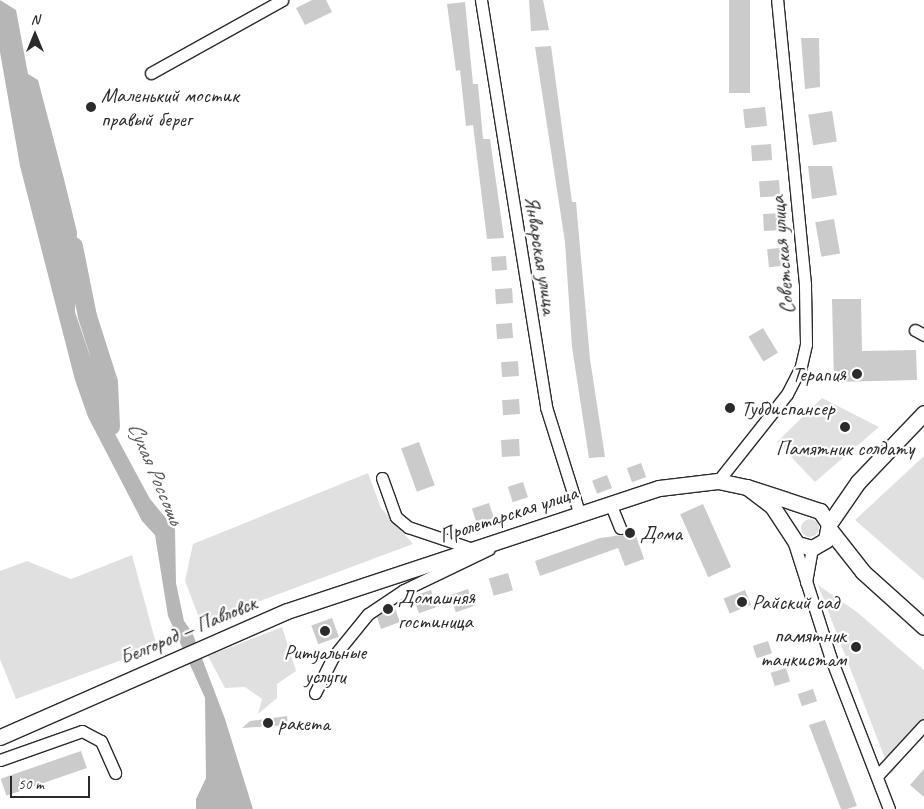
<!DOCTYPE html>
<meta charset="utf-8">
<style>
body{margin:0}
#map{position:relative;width:924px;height:809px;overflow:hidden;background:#fff;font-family:Caveat,sans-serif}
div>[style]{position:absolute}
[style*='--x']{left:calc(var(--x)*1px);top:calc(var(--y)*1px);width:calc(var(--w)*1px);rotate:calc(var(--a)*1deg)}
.green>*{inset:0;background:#e0e0e0}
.round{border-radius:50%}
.water>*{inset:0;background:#b6b6b6}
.river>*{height:19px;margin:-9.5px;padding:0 9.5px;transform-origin:9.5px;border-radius:9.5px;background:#b6b6b6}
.building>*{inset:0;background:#cbcbcb;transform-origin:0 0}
.roads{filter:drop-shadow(1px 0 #2b2b2b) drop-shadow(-1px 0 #2b2b2b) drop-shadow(0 1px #2b2b2b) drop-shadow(0 -1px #2b2b2b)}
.minor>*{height:11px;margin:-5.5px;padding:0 5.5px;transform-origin:5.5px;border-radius:5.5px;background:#fff}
.major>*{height:15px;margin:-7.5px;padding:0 7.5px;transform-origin:7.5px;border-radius:7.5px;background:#fff}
.dots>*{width:14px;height:14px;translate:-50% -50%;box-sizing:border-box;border:2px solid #fff;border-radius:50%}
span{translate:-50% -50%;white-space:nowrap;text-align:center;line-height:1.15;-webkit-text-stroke:4.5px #fff;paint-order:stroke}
.poi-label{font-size:21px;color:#2b2b2b}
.left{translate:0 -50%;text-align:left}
.right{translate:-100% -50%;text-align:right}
.street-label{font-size:21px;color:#2b2b2b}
.water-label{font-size:22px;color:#5c5c5c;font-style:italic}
.north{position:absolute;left:10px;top:10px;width:50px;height:50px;-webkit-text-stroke:4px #fff;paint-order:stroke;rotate:0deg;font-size:14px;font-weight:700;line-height:20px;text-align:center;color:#2b2b2b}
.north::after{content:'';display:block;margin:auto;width:18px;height:22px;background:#2b2b2b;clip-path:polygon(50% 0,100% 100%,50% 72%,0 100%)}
.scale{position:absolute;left:10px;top:776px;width:80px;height:22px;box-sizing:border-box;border:2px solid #2b2b2b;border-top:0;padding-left:6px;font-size:15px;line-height:18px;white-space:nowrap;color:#2b2b2b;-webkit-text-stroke:4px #fff;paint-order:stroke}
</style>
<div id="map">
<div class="green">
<i style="clip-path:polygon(822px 398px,879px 427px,815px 482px,777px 442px)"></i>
<i style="clip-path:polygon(924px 456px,924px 580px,855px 520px)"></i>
<i style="clip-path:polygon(368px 473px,381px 508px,413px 544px,201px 623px,185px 581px,193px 544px)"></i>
<i class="round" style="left:801px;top:519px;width:18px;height:18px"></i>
<i style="clip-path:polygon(132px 555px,157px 647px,16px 699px,0 659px,0 571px,27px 561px,71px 579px)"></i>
<i style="clip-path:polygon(818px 585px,857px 612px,924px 670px,924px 726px,891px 774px)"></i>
<i style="clip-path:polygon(282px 627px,296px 671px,277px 684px,277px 698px,258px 714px,262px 699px,245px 687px,225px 688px,208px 656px)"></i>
</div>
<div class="water">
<i style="clip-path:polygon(0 0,16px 10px,28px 74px,38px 80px,64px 179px,77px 232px,75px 312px,90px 356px,104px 370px,115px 434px,150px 499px,175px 529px,176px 583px,184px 621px,192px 632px,225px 719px,253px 809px,196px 809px,196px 799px,206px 778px,205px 698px,168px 616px,155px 535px,142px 521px,88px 417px,75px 380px,20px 166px,0 52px)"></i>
</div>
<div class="river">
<i style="--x:73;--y:246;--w:71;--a:78.7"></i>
<i style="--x:87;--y:316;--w:69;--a:72.3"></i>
<i style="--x:108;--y:382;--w:44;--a:87.4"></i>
</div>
<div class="building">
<i style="clip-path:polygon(312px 0,326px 0,332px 12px,305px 25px,296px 8px)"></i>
<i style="clip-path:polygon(529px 0,543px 0,549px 30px,531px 31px)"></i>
<i style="left:729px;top:0;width:21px;height:93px"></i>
<i style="clip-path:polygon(465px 2px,473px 84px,478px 84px,483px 139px,490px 139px,504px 238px,487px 239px,473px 125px,466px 126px,460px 70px,456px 71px,447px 4px)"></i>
<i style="clip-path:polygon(801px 38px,819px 38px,820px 87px,805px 89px)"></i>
<i style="clip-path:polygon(551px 46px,572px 202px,576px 202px,590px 359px,605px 457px,589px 458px,572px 347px,565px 242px,535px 47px)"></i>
<i style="left:765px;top:107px;width:19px;height:22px;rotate:84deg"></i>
<i style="left:832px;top:111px;width:31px;height:24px;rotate:81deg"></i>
<i style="left:771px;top:144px;width:16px;height:20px;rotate:86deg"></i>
<i style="clip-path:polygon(808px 166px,832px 166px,837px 195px,812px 199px)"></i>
<i style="left:779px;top:180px;width:16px;height:20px;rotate:86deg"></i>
<i style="left:784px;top:213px;width:17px;height:21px;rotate:87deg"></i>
<i style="left:834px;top:219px;width:35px;height:19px;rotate:80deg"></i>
<i style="left:789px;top:247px;width:18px;height:22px;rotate:84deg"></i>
<i style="left:506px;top:256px;width:14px;height:15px;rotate:86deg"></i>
<i style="left:512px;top:288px;width:15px;height:17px;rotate:86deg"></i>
<i style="clip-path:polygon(832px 299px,861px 299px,862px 351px,916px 350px,917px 380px,834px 382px)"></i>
<i style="left:512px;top:323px;width:15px;height:16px;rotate:86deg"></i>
<i style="left:763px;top:328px;width:29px;height:17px;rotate:59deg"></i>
<i style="left:518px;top:361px;width:15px;height:17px;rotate:86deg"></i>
<i style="left:519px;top:399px;width:15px;height:17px;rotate:86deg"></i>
<i style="left:519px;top:439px;width:17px;height:18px;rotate:87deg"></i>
<i style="left:419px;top:442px;width:46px;height:19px;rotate:70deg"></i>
<i style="left:641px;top:463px;width:15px;height:15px;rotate:70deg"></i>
<i style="left:607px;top:475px;width:14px;height:16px;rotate:69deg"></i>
<i style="left:523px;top:482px;width:16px;height:16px;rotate:72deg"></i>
<i style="left:489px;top:503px;width:16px;height:18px;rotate:72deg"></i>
<i style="left:703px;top:504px;width:69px;height:25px;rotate:66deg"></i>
<i style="clip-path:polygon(633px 527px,644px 559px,625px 566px,618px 548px,540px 576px,535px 561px,600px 538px,622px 535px)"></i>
<i style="left:508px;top:573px;width:18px;height:20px;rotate:74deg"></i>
<i style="left:468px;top:589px;width:18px;height:19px;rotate:71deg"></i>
<i style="left:431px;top:590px;width:18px;height:19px;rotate:71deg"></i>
<i style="left:745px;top:590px;width:16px;height:23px;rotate:68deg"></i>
<i style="clip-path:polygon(394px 606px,400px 622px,381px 629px,377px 617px)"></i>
<i style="left:332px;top:618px;width:20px;height:22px;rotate:70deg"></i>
<i style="left:768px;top:641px;width:13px;height:16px;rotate:72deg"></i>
<i style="left:786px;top:668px;width:14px;height:16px;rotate:73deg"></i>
<i style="left:813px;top:689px;width:13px;height:16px;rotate:72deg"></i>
<i style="clip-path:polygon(287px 716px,288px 725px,242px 728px,250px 721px)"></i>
<i style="clip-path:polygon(825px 720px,857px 806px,847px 809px,841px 809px,809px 725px)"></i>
<i style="left:81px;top:751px;width:18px;height:85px;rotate:71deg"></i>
<i style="clip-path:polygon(924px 769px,924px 797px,910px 785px)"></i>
</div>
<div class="roads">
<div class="minor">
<i style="--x:481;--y:0;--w:412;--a:80.9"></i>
<i style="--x:546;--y:407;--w:110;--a:72.6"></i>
<i style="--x:151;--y:73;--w:150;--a:-29.1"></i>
<i style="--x:915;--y:330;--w:10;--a:29"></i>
<i style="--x:382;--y:478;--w:41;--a:70.3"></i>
<i style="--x:396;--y:517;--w:16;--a:40"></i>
<i style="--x:408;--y:527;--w:69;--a:18.7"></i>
<i style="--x:718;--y:481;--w:111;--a:-51.6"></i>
<i style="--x:787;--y:394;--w:31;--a:-63"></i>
<i style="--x:801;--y:366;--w:23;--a:-77"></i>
<i style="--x:806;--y:344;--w:60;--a:-91"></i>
<i style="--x:805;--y:284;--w:285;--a:-95.6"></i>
<i style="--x:610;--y:503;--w:27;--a:68"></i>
<i style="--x:793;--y:540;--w:122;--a:72.3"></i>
<i style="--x:830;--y:656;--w:164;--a:68.9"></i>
<i style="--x:806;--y:582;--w:35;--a:-80"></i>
<i style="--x:315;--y:693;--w:40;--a:-63.4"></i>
<i style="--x:333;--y:657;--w:55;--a:-50.9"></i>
<i style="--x:368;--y:614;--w:43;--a:-33.7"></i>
<i style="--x:404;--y:590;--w:94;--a:-25.8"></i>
<i style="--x:0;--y:760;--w:87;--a:-19.5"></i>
<i style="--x:82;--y:731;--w:21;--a:28"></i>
<i style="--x:101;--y:741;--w:35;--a:66"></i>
<i style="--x:877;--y:776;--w:69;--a:-47.3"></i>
</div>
<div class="major">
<i style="--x:829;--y:524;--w:51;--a:-55.4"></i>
<i style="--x:858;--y:482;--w:95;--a:-46.3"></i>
<i style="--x:830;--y:530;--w:53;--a:51.8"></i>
<i style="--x:863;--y:572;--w:82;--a:42"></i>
<i style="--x:0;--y:737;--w:313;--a:-23.7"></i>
<i style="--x:287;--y:611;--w:392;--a:-18.3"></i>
<i style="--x:659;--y:488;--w:59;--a:-6.8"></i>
<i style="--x:718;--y:481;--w:30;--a:12"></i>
<i style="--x:747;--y:487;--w:77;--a:18.2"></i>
<i style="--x:820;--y:511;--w:16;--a:55"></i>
<i style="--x:829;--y:524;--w:16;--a:101"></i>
<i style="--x:826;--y:540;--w:16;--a:150"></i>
<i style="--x:812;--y:548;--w:16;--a:-165"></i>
<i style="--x:797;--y:544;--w:45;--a:-123.3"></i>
<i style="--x:772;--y:506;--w:31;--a:-143"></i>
</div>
</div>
<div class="dots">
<i style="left:91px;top:107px;background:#2b2b2b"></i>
<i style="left:857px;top:374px;background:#2b2b2b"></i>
<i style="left:730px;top:408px;background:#2b2b2b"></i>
<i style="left:845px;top:427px;background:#2b2b2b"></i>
<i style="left:630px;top:533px;background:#2b2b2b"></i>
<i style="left:742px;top:602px;background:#2b2b2b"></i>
<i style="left:388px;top:609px;background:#2b2b2b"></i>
<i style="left:325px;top:631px;background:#2b2b2b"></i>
<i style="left:856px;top:647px;background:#2b2b2b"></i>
<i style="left:268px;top:723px;background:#2b2b2b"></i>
</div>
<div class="poi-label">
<span class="left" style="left:101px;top:107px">Маленький мостик<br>правый берег</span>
<span class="right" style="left:846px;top:374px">Терапия</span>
<span class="left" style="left:741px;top:408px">Тубдиспансер</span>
<span style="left:845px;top:448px">Памятник солдату</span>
<span class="left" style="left:640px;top:533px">Дома</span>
<span class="left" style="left:398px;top:609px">Домашняя<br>гостиница</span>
<span class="left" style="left:752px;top:602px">Райский сад</span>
<span class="right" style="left:846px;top:647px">памятник<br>танкистам</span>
<span style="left:325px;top:664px">Ритуальные<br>услуги</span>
<span class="left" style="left:278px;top:723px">ракета</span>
</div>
<div class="street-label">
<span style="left:541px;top:255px;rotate:81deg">Январская улица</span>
<span style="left:782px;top:255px;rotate:-95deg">Советская улица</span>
<span style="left:508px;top:514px;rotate:-18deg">Пролетарская улица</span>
<span style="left:188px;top:630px;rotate:-23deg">Белгород — Павловск</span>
</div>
<div class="water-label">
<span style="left:155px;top:473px;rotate:67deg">Сухая Россошь</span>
</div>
<div class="north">N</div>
<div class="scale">50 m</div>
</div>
